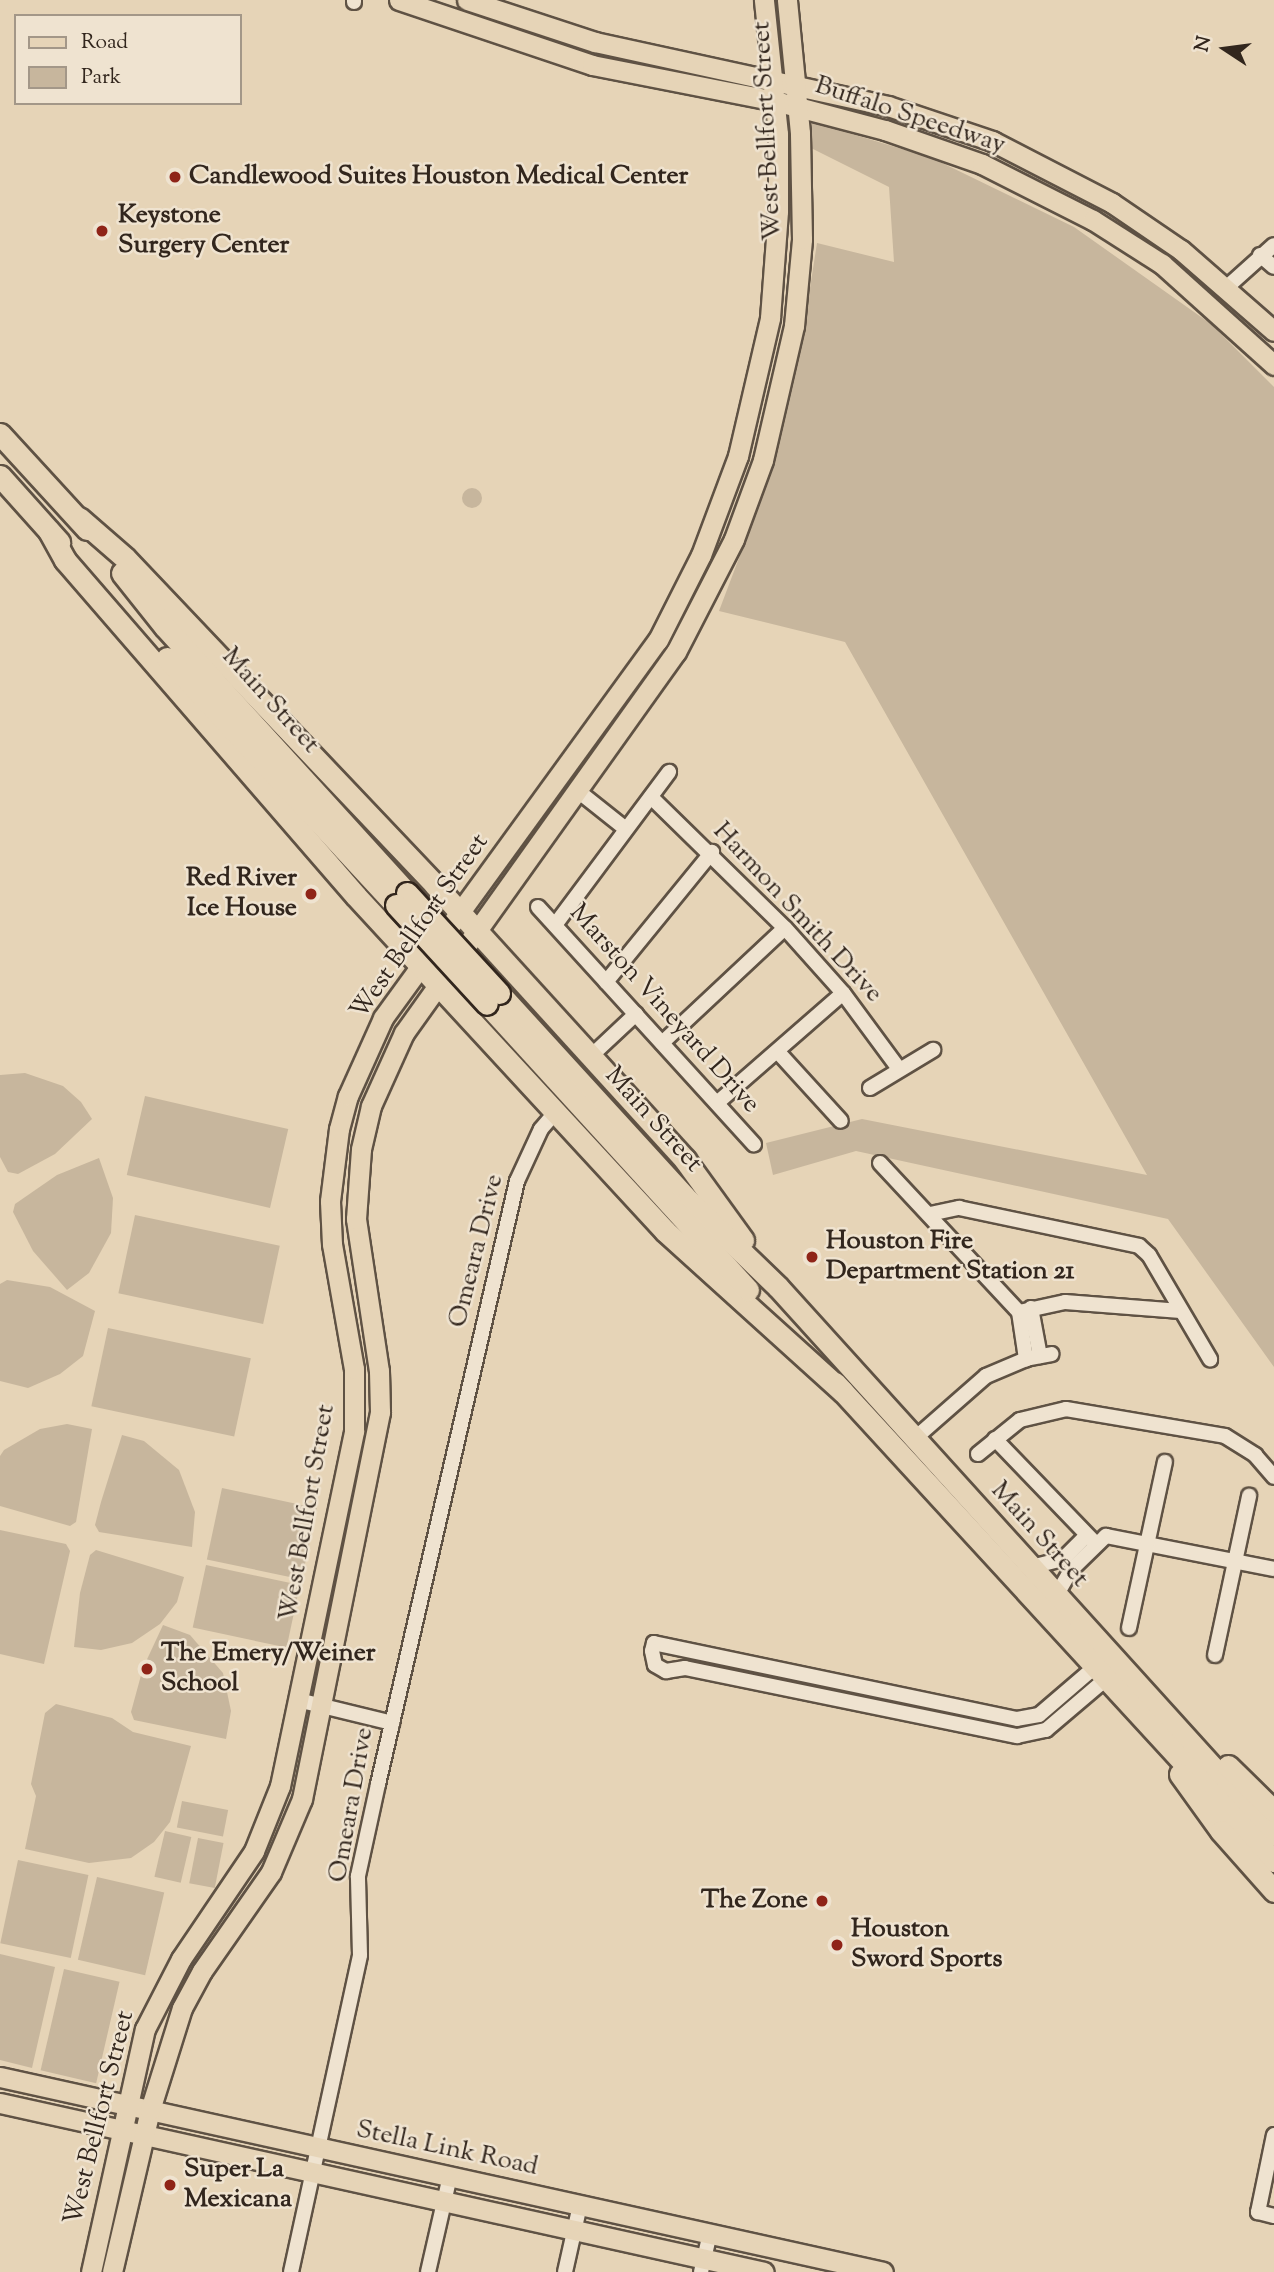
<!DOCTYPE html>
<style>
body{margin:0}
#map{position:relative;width:1274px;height:2272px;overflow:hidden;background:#e6d4b7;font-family:"Sorts Mill Goudy",serif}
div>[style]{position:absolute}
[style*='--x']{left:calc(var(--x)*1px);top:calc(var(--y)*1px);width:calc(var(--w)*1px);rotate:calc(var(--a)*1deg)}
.green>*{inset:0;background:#c7b69d;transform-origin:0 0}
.round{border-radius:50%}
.roads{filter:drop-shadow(2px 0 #5f5244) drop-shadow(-2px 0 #5f5244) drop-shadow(0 2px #5f5244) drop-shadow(0 -2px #5f5244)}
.minor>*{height:14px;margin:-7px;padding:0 7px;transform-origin:7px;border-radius:7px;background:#efe3d0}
.major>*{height:19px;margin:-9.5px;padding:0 9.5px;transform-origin:9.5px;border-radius:9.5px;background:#e6d4b7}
.highway>*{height:21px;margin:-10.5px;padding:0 10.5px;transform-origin:10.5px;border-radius:10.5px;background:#e6d4b7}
.bridges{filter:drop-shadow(2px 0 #32261d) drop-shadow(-2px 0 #32261d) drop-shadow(0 2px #32261d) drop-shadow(0 -2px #32261d)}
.highway-bridge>*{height:21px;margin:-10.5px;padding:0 10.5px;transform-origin:10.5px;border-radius:10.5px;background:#e6d4b7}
.dots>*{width:19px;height:19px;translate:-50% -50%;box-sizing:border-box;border:4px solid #efe3d0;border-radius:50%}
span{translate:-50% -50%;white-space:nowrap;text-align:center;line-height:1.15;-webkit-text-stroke:5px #efe3d0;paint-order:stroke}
.street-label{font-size:26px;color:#32261d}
.poi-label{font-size:26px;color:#32261d;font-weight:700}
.left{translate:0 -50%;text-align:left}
.right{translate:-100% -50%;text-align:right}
.legend{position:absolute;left:14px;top:14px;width:228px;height:91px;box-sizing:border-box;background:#efe3d0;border:2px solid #a39788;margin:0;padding:9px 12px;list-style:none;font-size:21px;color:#32261d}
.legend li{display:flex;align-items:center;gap:14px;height:35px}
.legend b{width:35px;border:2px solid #a39788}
.north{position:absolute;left:1190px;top:14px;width:70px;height:70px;-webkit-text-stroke:5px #efe3d0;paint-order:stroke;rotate:283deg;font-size:19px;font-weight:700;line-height:28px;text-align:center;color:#32261d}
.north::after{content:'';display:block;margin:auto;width:24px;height:32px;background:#32261d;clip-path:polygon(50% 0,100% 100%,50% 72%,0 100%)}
</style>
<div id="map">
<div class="green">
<i style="clip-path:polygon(812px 122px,932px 158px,1074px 227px,1211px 324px,1274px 387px,1274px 1367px,1168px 1219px,856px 1151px,773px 1175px,766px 1143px,862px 1119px,1147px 1175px,845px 642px,719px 611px,762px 497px,800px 352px,817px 243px,894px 262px,889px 187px,807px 146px)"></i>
<i class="round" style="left:462px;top:488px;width:20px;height:20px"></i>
<i style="clip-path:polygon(25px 1073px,63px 1086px,81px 1102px,92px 1119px,55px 1154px,18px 1174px,8px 1172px,0 1157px,0 1075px)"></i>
<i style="left:145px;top:1096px;width:147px;height:81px;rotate:13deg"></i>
<i style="clip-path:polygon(99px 1158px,113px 1198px,111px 1233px,89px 1273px,67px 1290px,33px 1251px,13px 1212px,15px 1204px,57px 1175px)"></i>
<i style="left:135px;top:1215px;width:148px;height:80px;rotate:12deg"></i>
<i style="clip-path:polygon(7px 1280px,50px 1287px,95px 1311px,83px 1356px,60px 1374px,28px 1388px,0 1381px,0 1284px)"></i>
<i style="left:108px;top:1328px;width:146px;height:80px;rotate:12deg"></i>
<i style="clip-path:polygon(67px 1424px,92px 1429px,76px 1522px,70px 1526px,0 1506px,0 1456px,4px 1450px,40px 1429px)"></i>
<i style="clip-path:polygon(122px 1435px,144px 1441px,179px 1470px,195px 1512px,192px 1547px,99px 1532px,95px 1525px,101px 1502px)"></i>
<i style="left:222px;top:1488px;width:97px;height:73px;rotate:12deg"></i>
<i style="clip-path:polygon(0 1530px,66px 1544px,70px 1551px,44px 1664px,0 1654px)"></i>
<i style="clip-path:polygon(96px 1550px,184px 1577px,177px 1602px,160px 1624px,132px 1643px,101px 1650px,74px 1647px,80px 1593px,90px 1555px)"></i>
<i style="left:206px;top:1565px;width:96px;height:64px;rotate:12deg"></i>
<i style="clip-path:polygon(163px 1625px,190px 1635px,223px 1673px,231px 1711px,226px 1739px,134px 1720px,131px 1712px,143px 1668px)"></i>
<i style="clip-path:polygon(56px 1704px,112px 1718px,133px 1732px,191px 1746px,170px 1822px,154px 1842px,131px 1858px,89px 1863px,25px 1849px,36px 1796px,31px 1784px,45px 1713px)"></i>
<i style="left:182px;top:1801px;width:47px;height:27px;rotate:11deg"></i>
<i style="left:165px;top:1831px;width:27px;height:47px;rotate:13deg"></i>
<i style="left:198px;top:1838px;width:26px;height:46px;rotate:11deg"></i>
<i style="left:18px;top:1860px;width:72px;height:85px;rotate:12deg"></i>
<i style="left:97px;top:1877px;width:69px;height:85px;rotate:13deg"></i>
<i style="clip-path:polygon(0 1954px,55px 1967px,32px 2068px,0 2060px)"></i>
<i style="left:64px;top:1969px;width:57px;height:104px;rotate:13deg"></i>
</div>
<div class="roads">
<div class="minor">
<i style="--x:354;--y:2;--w:2;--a:-90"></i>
<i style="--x:1260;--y:255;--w:18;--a:41"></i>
<i style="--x:1226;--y:288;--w:64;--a:-41.9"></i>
<i style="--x:578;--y:791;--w:61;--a:38.4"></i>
<i style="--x:651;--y:797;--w:187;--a:44.4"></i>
<i style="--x:785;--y:928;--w:87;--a:48.3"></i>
<i style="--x:843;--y:993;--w:94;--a:53.6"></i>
<i style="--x:538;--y:907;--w:321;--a:47.7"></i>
<i style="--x:555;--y:925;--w:191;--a:-53.3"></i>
<i style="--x:606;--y:982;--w:168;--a:-50.8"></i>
<i style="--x:662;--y:1043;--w:168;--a:-43.1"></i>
<i style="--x:778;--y:1052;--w:93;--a:47.6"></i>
<i style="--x:590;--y:1057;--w:63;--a:-43.1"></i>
<i style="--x:870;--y:1088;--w:74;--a:-31.1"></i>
<i style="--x:717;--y:1103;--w:167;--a:-41.1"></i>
<i style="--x:880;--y:1163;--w:204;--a:47"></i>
<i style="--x:1019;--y:1312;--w:48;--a:81.5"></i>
<i style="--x:930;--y:1214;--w:30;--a:-12"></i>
<i style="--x:959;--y:1208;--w:184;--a:11.9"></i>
<i style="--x:1139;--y:1246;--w:13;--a:42"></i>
<i style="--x:1149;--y:1255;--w:121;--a:59.6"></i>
<i style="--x:1031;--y:1308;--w:49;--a:79.4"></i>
<i style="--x:1019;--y:1312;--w:47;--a:-12.3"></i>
<i style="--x:1065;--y:1302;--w:116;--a:4.4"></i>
<i style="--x:995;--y:1439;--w:146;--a:46.1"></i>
<i style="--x:913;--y:1440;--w:97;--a:-41.2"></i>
<i style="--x:986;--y:1376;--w:43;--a:-23"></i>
<i style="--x:1026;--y:1359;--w:26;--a:-11"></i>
<i style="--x:978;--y:1454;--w:54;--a:-39"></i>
<i style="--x:1020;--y:1420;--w:47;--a:-13.4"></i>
<i style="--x:1066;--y:1409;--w:161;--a:9.6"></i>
<i style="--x:1225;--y:1436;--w:36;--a:32"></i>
<i style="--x:1255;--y:1455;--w:29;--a:49"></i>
<i style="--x:1031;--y:1567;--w:33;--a:-14"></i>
<i style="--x:1063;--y:1559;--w:33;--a:-45"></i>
<i style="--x:1056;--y:1596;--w:30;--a:-60"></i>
<i style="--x:1071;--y:1570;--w:49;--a:-44.2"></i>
<i style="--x:1106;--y:1536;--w:171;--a:11.1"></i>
<i style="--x:1129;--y:1628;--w:170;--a:-77.8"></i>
<i style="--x:1215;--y:1655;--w:163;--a:-77.9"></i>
<i style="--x:1096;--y:1666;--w:75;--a:139.3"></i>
<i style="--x:1039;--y:1715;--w:22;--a:170"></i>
<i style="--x:1017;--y:1719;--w:371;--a:-168.2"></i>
<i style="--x:654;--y:1643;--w:8;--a:104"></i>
<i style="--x:652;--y:1651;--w:14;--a:78"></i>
<i style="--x:655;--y:1665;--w:13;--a:29"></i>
<i style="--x:666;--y:1671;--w:19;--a:-9"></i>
<i style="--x:685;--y:1668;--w:339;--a:11.6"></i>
<i style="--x:1017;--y:1736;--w:30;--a:-12"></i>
<i style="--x:1046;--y:1730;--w:80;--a:-40.4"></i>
<i style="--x:298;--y:1700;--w:97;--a:13.7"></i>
<i style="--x:1274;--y:2135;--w:79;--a:101.7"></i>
<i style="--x:1258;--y:2212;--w:16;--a:14"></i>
<i style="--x:291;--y:2272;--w:324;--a:-77.7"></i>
<i style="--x:360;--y:1955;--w:79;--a:-91.5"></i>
<i style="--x:358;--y:1876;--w:94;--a:-77.7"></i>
<i style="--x:378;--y:1784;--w:619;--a:-77.02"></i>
<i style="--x:517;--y:1181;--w:57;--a:-65.2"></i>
<i style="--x:541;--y:1129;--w:23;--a:-49"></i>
<i style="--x:428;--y:2272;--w:98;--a:-77.1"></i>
<i style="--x:565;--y:2272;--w:69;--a:-77.4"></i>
<i style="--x:701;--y:2272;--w:39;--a:-77"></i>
</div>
<div class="major">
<i style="--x:399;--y:0;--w:204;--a:18.6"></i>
<i style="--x:592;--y:65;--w:187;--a:11.1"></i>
<i style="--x:775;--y:101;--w:114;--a:14.8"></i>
<i style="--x:885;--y:130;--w:103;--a:19.3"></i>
<i style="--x:982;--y:164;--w:124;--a:26.8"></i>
<i style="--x:1093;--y:220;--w:82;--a:32.5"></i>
<i style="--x:1162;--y:264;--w:151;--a:42"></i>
<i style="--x:467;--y:0;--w:135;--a:18.2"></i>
<i style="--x:595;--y:42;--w:300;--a:12.3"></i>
<i style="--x:888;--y:106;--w:110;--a:18.6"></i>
<i style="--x:992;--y:141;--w:135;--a:27.3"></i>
<i style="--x:1112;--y:203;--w:83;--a:34.3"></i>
<i style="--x:1181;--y:250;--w:123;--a:41.1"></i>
<i style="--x:0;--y:2077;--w:904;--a:12.45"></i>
<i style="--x:0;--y:2103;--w:782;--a:12.47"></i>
<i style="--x:91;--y:2272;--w:249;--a:-77.5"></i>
<i style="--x:145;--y:2029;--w:79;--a:-62.8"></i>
<i style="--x:181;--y:1959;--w:130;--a:-55.9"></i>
<i style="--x:254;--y:1851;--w:70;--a:-68.2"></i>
<i style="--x:280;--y:1786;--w:363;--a:-78.2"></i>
<i style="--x:354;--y:1431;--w:62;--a:-90"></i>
<i style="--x:354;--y:1369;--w:127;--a:-100"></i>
<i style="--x:332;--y:1244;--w:43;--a:-92.7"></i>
<i style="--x:330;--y:1201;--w:73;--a:-82.9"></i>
<i style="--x:339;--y:1129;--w:34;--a:-75"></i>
<i style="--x:348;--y:1096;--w:85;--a:-65.8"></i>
<i style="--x:383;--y:1018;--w:467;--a:-54"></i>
<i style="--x:658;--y:640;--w:95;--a:-63.2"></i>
<i style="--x:701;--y:555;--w:106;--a:-69.5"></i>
<i style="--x:738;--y:456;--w:142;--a:-76.9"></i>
<i style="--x:770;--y:318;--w:107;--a:-85.7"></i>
<i style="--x:778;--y:211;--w:77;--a:-90"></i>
<i style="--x:778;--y:134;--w:135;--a:-96"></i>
<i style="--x:112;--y:2272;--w:166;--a:-76.8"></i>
<i style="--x:150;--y:2110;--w:107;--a:-72.6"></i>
<i style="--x:182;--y:2008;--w:42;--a:-61.6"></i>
<i style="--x:202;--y:1971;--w:121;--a:-55.1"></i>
<i style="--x:271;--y:1872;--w:79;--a:-67"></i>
<i style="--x:302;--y:1799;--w:395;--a:-78.6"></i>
<i style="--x:380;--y:1412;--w:41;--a:-91.4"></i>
<i style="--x:379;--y:1371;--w:154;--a:-98.6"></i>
<i style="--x:356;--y:1219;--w:70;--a:-85.9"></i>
<i style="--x:361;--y:1149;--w:44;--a:-76.9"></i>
<i style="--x:371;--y:1106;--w:80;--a:-65.7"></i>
<i style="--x:404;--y:1033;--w:468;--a:-54.5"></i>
<i style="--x:676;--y:652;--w:127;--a:-62.8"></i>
<i style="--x:734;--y:539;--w:84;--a:-69.8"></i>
<i style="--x:763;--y:460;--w:138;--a:-77"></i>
<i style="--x:794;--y:326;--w:87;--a:-84.7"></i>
<i style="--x:802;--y:239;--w:106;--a:-91.1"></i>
<i style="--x:800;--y:133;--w:134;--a:-95.6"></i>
</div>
<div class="highway">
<i style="--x:0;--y:434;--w:129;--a:47.5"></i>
<i style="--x:0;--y:476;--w:89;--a:48.2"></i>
<i style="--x:79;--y:518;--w:61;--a:41"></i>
<i style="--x:125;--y:558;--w:451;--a:46.5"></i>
<i style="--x:435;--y:885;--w:372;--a:47.7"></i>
<i style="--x:685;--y:1160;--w:99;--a:54.1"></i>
<i style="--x:49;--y:531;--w:33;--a:61"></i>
<i style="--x:65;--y:560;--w:444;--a:49.1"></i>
<i style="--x:356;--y:896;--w:456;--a:47.3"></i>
<i style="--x:665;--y:1231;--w:240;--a:42.1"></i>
<i style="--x:122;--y:573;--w:69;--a:51.5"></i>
<i style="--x:165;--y:627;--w:360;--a:47.7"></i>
<i style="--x:167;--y:658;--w:337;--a:47.2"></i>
<i style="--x:499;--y:993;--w:280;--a:47.6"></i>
<i style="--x:688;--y:1200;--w:125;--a:44"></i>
<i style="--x:778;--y:1287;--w:739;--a:47.85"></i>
<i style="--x:487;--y:1004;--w:387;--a:47.6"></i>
<i style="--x:835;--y:1383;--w:649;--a:47.44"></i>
<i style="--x:1228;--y:1766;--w:64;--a:44.4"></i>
<i style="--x:1180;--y:1774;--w:70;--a:54.3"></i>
<i style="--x:1221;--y:1831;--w:80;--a:48.5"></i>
</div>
</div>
<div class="bridges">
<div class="highway-bridge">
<i style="--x:407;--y:893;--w:136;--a:47.4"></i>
<i style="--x:396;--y:905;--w:134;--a:47.4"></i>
</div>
</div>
<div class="dots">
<i style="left:175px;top:177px;background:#8f2418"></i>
<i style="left:102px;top:231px;background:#8f2418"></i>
<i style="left:311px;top:894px;background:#8f2418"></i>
<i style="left:812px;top:1257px;background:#8f2418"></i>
<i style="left:147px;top:1669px;background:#8f2418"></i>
<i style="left:822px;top:1901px;background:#8f2418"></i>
<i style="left:837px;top:1945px;background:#8f2418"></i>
<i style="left:170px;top:2185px;background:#8f2418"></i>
</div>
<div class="street-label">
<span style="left:910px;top:116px;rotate:18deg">Buffalo Speedway</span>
<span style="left:768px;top:131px;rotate:-93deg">West Bellfort Street</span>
<span style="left:270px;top:701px;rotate:48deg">Main Street</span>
<span style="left:797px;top:913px;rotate:47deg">Harmon Smith Drive</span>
<span style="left:420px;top:927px;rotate:-55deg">West Bellfort Street</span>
<span style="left:664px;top:1009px;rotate:48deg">Marston Vineyard Drive</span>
<span style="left:653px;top:1120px;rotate:48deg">Main Street</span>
<span style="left:477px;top:1251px;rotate:-76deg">Omeara Drive</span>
<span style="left:308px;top:1513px;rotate:-80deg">West Bellfort Street</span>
<span style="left:1039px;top:1535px;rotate:48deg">Main Street</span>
<span style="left:352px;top:1805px;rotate:-80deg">Omeara Drive</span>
<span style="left:100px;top:2118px;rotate:-76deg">West Bellfort Street</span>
<span style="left:447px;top:2149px;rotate:12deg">Stella Link Road</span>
</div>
<div class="poi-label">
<span class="left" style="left:189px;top:177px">Candlewood Suites Houston Medical Center</span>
<span class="left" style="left:118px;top:231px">Keystone<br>Surgery Center</span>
<span class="right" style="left:297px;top:894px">Red River<br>Ice House</span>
<span class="left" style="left:826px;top:1257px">Houston Fire<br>Department Station 21</span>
<span class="left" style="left:161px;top:1669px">The Emery/Weiner<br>School</span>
<span class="right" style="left:808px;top:1901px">The Zone</span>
<span class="left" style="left:851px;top:1945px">Houston<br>Sword Sports</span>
<span class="left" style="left:184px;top:2185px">Super La<br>Mexicana</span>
</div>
<ul class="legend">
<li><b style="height:9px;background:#e6d4b7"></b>Road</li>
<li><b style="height:19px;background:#c7b69d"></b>Park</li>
</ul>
<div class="north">N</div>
</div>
